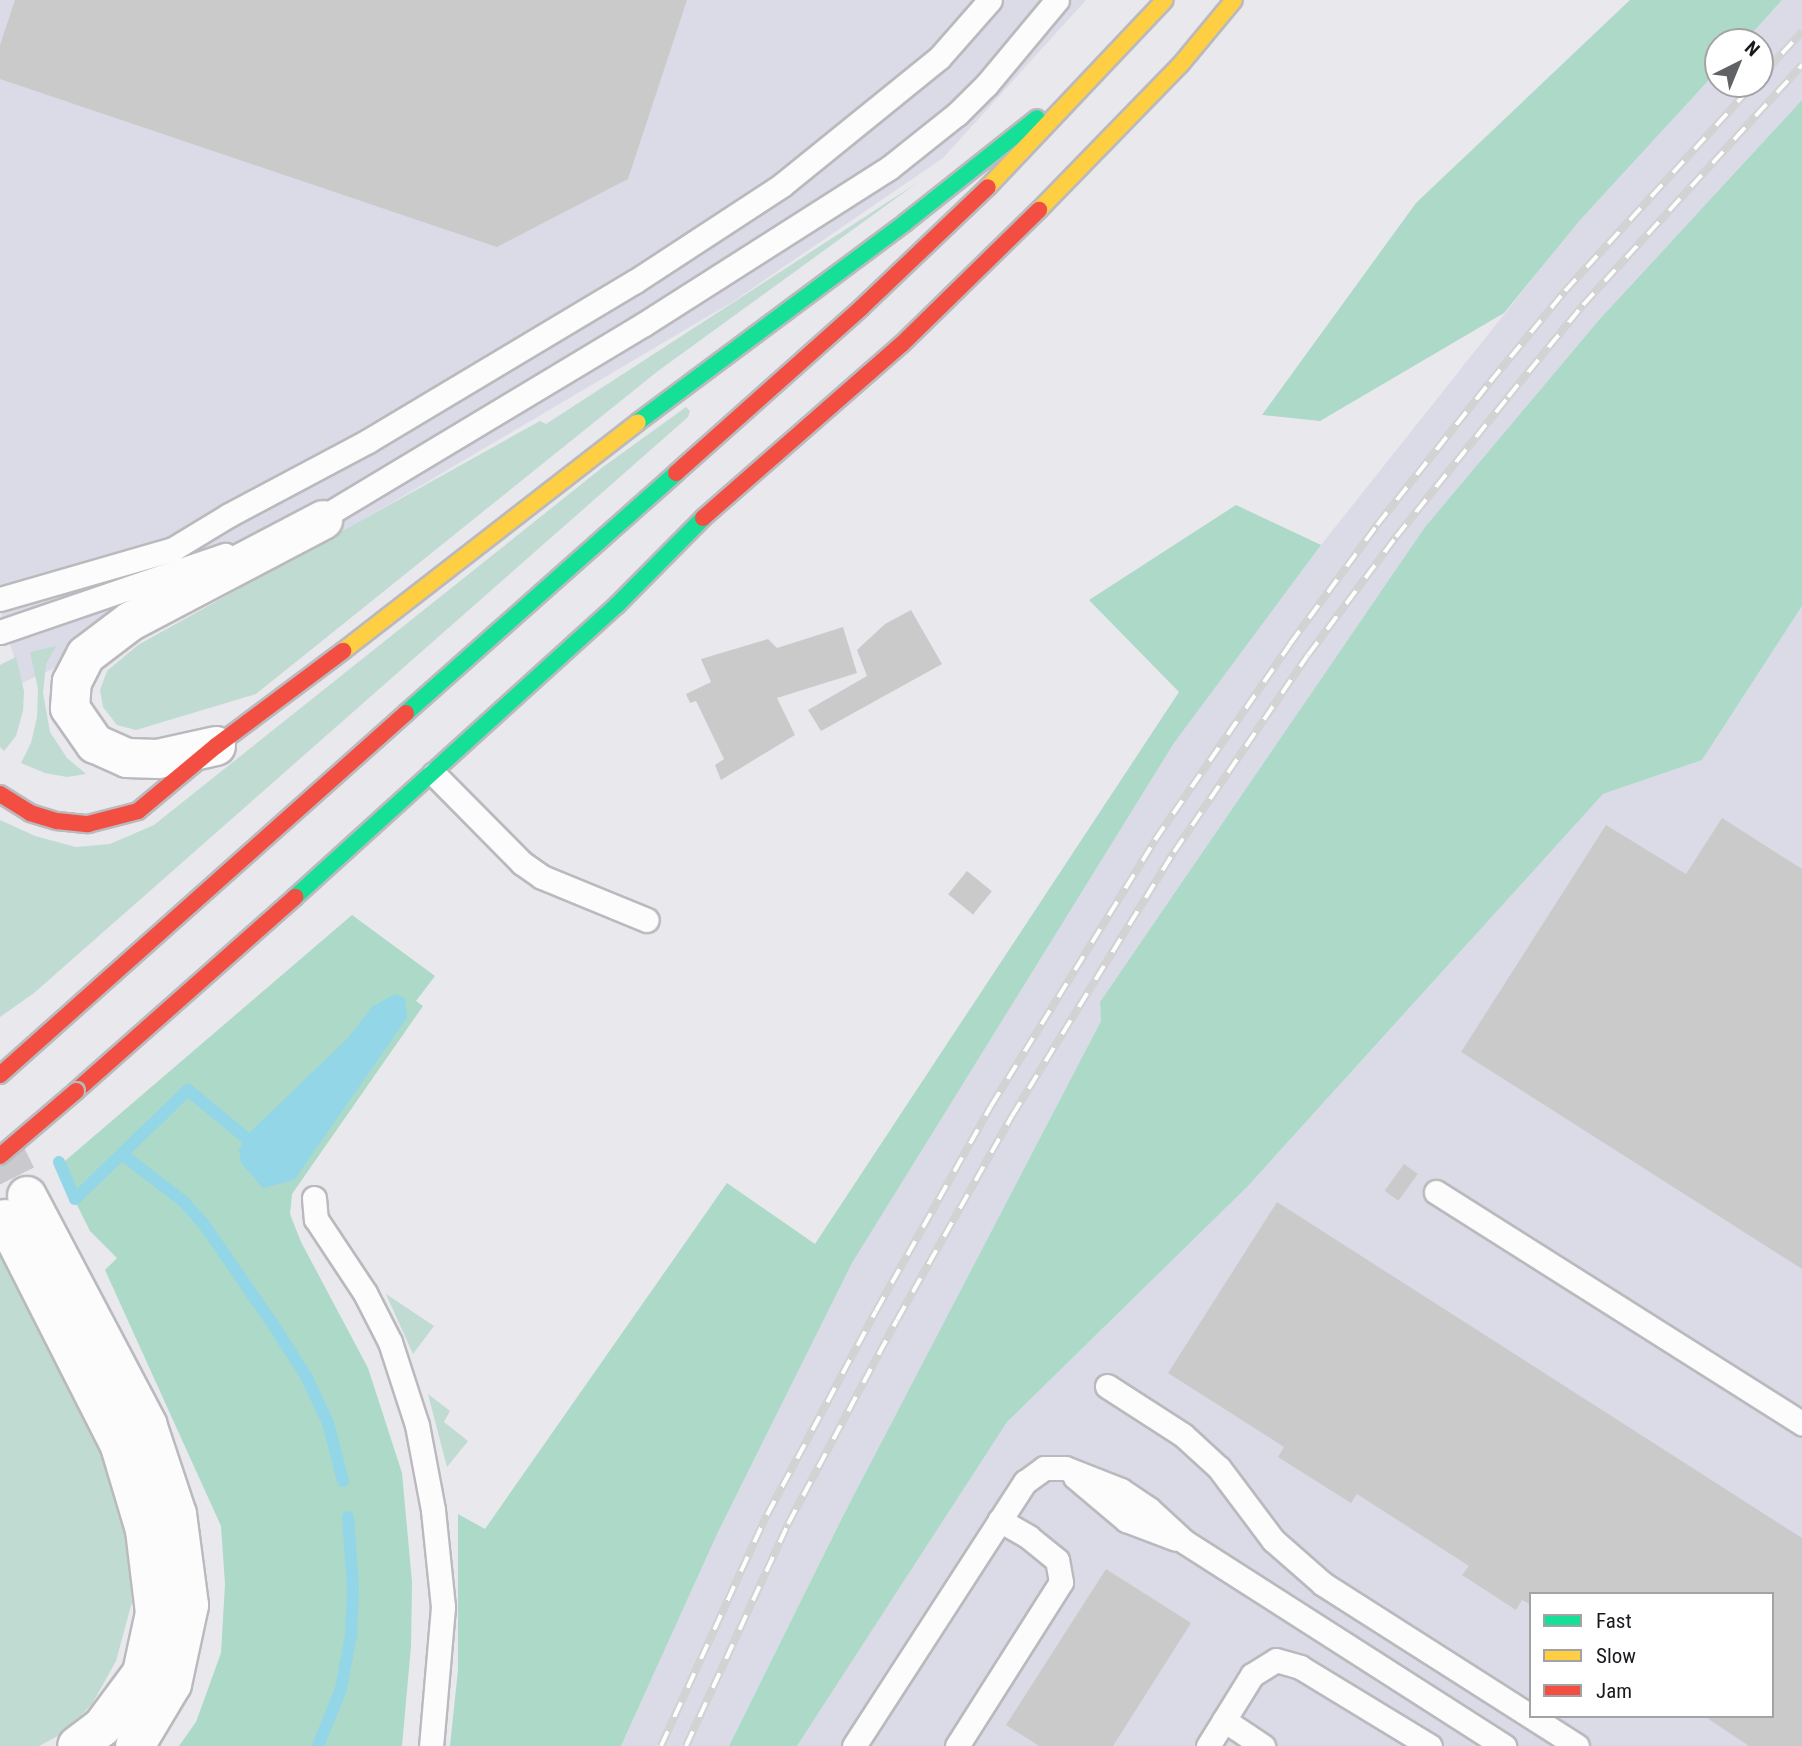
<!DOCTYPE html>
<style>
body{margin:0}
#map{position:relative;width:1802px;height:1746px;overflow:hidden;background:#e8e8ed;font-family:"Roboto Condensed",sans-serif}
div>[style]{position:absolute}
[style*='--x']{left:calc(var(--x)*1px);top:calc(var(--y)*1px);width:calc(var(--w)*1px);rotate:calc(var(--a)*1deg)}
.built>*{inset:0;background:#dadbe6}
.green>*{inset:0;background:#c0dbd1}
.forest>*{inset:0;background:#acd9c8}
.water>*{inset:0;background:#93d6e7}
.stream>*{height:12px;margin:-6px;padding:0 6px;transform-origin:6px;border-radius:6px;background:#93d6e7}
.building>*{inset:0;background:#cbcacb;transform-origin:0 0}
.street-tunnel>*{height:38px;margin-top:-19px;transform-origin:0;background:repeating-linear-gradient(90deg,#c9c9ce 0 38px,transparent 0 57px)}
.roads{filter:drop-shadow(2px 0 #bababe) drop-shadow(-2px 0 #bababe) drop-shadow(0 2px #bababe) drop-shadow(0 -2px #bababe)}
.lane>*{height:23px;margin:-11.5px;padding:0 11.5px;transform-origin:11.5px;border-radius:11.5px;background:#fcfcfc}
.street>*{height:38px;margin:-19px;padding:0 19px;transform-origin:19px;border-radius:19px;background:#fcfcfc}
.fast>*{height:16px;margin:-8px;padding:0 8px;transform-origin:8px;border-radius:8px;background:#16e098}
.slow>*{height:16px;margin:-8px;padding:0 8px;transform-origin:8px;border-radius:8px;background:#ffcf43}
.jam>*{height:16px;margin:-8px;padding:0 8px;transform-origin:8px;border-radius:8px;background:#f24e42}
.rail>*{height:8px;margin-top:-4px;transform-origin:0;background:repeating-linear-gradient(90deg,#fff 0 16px,#d2d2d3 0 32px);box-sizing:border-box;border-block:2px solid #d2d2d3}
.bridges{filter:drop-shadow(2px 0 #bababe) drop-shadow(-2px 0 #bababe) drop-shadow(0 2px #bababe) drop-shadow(0 -2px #bababe)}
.jam-bridge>*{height:16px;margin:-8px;padding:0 8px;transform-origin:8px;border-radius:8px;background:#f24e42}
span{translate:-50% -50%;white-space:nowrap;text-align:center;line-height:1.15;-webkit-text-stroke:5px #fff;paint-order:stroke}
.legend{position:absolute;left:1529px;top:1592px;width:245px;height:126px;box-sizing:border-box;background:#fff;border:2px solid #a3a3a5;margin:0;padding:9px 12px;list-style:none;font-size:21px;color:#191a1d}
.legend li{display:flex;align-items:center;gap:14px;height:35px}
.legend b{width:35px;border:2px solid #a3a3a5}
.north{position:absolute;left:1704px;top:28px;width:70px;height:70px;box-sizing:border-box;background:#fff;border:2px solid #a3a3a5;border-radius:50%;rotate:43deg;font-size:19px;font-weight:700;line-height:28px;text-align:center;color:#191a1d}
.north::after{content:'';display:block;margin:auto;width:24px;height:32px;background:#616266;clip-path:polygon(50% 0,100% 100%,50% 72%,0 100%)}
</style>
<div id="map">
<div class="built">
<i style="clip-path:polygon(0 0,1086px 0,943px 158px,734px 301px,327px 541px,22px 683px,0 611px)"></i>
<i style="clip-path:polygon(1782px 0,1802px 0,1802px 100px,1599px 320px,1425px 527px,1100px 1002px,1101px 1021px,844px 1514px,729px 1746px,621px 1746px,718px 1532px,852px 1263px,1174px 743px,1321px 545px,1579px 220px,1718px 70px,1718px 84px,1760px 84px,1760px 42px,1744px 42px)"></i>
<i style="clip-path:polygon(evenodd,1802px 606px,1802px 1746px,797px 1746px,1007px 1422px,1247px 1187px,1603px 794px,1702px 760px,1802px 606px,1531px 1594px,1772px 1594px,1772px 1716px,1531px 1716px,1531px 1594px)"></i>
</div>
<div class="green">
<i style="clip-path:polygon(917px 183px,658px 371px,256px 694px,136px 730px,117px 725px,103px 707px,100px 690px,107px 671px,138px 645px,540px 421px,546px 424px)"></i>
<i style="clip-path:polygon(686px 407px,690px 411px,688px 417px,34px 993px,0 1017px,0 820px,35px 836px,76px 847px,110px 844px,154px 825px,603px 467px)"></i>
<i style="clip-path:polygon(56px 646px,46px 664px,43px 693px,50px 732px,67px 758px,86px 774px,67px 777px,45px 773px,21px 763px,31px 743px,37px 717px,38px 689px,30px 652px)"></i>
<i style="clip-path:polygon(16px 657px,24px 691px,23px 711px,16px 736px,4px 751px,0 747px,0 665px)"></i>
<i style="clip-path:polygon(0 1239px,98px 1430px,126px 1527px,132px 1602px,116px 1661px,92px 1704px,65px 1732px,39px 1746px,0 1746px)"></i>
<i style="clip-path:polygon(386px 1294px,434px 1326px,413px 1354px)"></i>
<i style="clip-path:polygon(428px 1394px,450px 1411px,444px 1422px,468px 1441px,447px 1467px)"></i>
</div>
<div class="forest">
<i style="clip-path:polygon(1630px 0,1782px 0,1744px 42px,1718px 42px,1718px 70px,1580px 220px,1504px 313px,1320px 421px,1262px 415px,1416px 203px)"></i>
<i style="clip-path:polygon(1802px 100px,1802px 606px,1702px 760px,1603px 794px,1247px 1187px,1007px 1422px,797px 1746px,729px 1746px,844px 1514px,1101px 1021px,1100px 1002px,1425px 527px,1599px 320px)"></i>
<i style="clip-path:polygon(1236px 505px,1321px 545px,1174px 743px,852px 1263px,718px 1532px,621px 1746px,450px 1746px,458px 1670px,458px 1514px,485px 1529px,727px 1183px,815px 1244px,1179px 692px,1089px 600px)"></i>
<i style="clip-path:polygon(352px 915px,435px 976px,416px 1001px,423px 1006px,292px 1194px,290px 1214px,301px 1242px,368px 1368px,402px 1473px,412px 1582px,411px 1646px,402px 1746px,179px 1746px,196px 1722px,221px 1653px,225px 1584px,221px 1526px,105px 1270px,117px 1258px,90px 1231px,58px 1167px)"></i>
</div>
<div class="water">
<i style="clip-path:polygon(395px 994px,405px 998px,407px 1018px,294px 1180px,263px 1188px,241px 1163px,239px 1150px,245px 1137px,347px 1039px,373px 1006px)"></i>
</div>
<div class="stream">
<i style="--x:123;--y:1155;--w:76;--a:37.5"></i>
<i style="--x:183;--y:1201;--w:30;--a:48"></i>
<i style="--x:203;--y:1223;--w:121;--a:55.4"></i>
<i style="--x:272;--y:1323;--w:63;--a:57.3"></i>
<i style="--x:306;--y:1376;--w:52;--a:64.9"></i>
<i style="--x:328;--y:1423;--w:60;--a:75.5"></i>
<i style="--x:59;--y:1162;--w:40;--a:66.6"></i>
<i style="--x:75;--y:1199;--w:157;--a:-44"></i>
<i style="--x:188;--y:1090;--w:74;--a:39.5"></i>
<i style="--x:318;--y:1746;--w:61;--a:-68"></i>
<i style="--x:341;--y:1689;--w:55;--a:-79.5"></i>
<i style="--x:351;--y:1635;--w:47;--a:-87.6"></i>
<i style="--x:353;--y:1588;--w:71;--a:-94"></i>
</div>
<div class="building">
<i style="clip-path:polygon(15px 0,687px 0,628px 179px,497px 247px,0 79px,0 45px)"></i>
<i style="clip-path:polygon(911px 610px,942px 664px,821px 731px,808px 710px,867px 676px,857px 650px,885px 624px)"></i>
<i style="clip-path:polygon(843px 627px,857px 673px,777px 698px,795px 735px,721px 780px,715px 765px,724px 759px,696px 701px,690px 703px,686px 694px,711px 682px,701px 659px,768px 639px,777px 648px)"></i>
<i style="clip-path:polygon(1722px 818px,1802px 869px,1802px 1269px,1461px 1052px,1606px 825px,1686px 874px)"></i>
<i style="left:967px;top:871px;width:32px;height:30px;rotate:39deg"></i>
<i style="left:1404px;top:1164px;width:17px;height:33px;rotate:36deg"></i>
<i style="clip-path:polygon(1277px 1202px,1802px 1538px,1802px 1746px,1749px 1746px,1704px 1716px,1772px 1716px,1772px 1594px,1531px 1594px,1531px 1605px,1522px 1600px,1516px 1610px,1462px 1575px,1469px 1566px,1357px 1494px,1351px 1503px,1278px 1457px,1284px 1447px,1168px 1373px)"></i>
<i style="clip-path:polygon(1106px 1569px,1191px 1623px,1113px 1746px,1039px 1746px,1006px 1725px)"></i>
</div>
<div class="street-tunnel">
<i style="--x:0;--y:1142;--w:60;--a:63.4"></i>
</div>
<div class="roads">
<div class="lane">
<i style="--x:313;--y:523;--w:386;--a:-31"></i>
<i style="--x:644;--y:324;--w:290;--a:-32.5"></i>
<i style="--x:889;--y:168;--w:87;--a:-38.5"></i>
<i style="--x:957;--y:114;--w:42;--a:-45"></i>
<i style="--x:987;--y:84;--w:109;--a:-50.2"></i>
<i style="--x:0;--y:599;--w:180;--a:-16.1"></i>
<i style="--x:173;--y:549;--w:66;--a:-31.3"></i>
<i style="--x:229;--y:515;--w:157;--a:-28"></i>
<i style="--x:368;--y:441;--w:310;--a:-30.9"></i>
<i style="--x:634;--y:282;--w:177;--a:-33.2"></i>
<i style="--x:782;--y:185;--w:202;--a:-39"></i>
<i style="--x:939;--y:58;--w:77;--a:-48.7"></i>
<i style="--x:0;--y:632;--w:238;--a:-18.9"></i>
<i style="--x:434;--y:774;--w:125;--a:45.3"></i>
<i style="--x:522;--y:863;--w:24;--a:35"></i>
<i style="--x:542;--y:877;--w:113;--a:22.3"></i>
<i style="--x:1436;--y:1192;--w:433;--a:32.3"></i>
<i style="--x:314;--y:1198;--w:21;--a:85"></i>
<i style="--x:316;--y:1219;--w:89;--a:56.5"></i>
<i style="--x:365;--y:1293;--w:55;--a:63"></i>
<i style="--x:390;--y:1342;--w:87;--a:72"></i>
<i style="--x:417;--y:1425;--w:86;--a:79.3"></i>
<i style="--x:433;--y:1510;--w:98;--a:84.1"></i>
<i style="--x:443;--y:1607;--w:140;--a:94.9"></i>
<i style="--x:1107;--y:1386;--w:90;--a:32.8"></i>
<i style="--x:1183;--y:1435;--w:49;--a:42.5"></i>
<i style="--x:1219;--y:1468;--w:90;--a:53.1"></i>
<i style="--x:1273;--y:1540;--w:67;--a:41.3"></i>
<i style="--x:1323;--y:1584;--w:301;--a:32.5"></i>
<i style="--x:1075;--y:1477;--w:67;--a:40.1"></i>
<i style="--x:1126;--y:1520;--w:53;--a:20.8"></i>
<i style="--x:1224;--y:1720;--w:47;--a:33.7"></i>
<i style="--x:854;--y:1746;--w:315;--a:-57.1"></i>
<i style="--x:1025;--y:1482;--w:24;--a:-36"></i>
<i style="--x:1044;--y:1468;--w:21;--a:0"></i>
<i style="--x:1065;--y:1468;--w:60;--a:21.4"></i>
<i style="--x:1121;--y:1490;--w:34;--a:34"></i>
<i style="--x:1149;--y:1509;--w:49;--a:42.5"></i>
<i style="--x:1185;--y:1542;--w:379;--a:32.6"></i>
<i style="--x:957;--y:1746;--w:194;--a:-57.6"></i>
<i style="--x:1061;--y:1582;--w:22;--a:-100"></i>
<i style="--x:1057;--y:1560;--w:36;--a:-141"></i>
<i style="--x:1029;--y:1537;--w:34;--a:-150"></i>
<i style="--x:1208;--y:1746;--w:84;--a:-58.2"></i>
<i style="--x:1252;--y:1675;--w:28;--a:-32"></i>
<i style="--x:1276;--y:1660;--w:25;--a:16"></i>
<i style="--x:1300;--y:1667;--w:152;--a:31.3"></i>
</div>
<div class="street">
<i style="--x:216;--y:746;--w:59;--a:167.4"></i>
<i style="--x:158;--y:759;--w:31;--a:-178"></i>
<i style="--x:127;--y:758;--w:35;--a:-156"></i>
<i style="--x:95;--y:744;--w:44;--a:-124.8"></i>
<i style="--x:70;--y:708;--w:26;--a:-86"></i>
<i style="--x:72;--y:682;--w:30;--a:-63"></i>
<i style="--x:86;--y:655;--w:56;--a:-37.1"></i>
<i style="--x:131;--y:621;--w:217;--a:-27.7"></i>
<i style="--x:27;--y:1196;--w:258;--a:62.2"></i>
<i style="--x:147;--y:1424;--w:95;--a:71.6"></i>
<i style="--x:177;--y:1514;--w:92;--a:82.5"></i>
<i style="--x:189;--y:1605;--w:81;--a:102.1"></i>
<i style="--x:172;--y:1684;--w:72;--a:120.8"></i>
<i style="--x:5;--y:1219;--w:254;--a:63.1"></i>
<i style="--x:120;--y:1446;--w:88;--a:73.4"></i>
<i style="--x:145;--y:1530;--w:84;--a:83.1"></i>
<i style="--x:155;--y:1613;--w:61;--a:102.2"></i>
<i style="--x:142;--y:1673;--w:67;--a:126.5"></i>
<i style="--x:102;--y:1727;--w:31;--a:143"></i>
</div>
<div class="fast">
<i style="--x:638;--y:422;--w:334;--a:-36.7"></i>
<i style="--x:906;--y:222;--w:167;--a:-38.4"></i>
<i style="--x:406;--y:713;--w:361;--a:-41.6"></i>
<i style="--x:295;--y:897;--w:435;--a:-42.2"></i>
<i style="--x:617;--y:605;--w:122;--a:-45.3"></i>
</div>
<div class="slow">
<i style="--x:988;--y:187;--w:257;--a:-46.6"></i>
<i style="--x:1039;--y:210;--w:204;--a:-45.8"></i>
<i style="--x:1181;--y:64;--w:83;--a:-50.4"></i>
<i style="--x:343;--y:651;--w:373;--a:-37.8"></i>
</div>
<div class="jam">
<i style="--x:676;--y:473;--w:248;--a:-41.7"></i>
<i style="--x:861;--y:308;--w:175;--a:-43.6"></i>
<i style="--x:703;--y:518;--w:264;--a:-41.2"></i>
<i style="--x:902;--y:344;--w:192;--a:-44.4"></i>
<i style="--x:0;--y:794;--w:36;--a:32"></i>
<i style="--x:30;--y:813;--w:28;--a:17"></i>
<i style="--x:57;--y:821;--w:31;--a:6"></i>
<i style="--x:88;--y:824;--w:52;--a:-14.6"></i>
<i style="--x:138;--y:811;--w:102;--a:-39.8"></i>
<i style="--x:216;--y:746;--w:159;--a:-36.8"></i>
<i style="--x:0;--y:1075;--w:544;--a:-41.72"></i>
<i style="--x:76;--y:1091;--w:293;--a:-41.5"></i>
</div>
</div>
<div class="rail">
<i style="--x:1760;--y:77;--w:62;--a:-47"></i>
<i style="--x:661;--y:1746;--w:254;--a:-65.4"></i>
<i style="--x:767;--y:1515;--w:231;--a:-61.9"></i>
<i style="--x:876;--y:1311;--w:235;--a:-60.7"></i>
<i style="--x:991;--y:1106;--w:312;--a:-58.3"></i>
<i style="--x:1155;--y:840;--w:238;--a:-55.4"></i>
<i style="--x:1290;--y:644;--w:147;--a:-53.8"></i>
<i style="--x:1377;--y:525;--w:182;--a:-51.7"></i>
<i style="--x:1490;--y:382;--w:118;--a:-50.5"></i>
<i style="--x:1565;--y:291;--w:280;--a:-47.6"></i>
<i style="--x:686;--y:1746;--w:244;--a:-65.3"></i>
<i style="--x:788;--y:1524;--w:231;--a:-61.9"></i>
<i style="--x:897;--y:1320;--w:234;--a:-60.6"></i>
<i style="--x:1012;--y:1116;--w:310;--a:-58.5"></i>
<i style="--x:1174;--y:852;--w:238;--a:-55.8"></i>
<i style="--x:1308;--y:655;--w:147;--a:-53.3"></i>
<i style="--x:1396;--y:537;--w:179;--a:-51.3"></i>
<i style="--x:1508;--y:397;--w:119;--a:-50.8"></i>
<i style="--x:1583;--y:305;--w:325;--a:-47.6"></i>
</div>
<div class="bridges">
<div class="jam-bridge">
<i style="--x:0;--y:1156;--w:100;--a:-40.5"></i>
</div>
</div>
<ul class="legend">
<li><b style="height:9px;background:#16e098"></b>Fast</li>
<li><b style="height:9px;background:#ffcf43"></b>Slow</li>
<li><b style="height:9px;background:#f24e42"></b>Jam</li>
</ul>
<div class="north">N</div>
</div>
